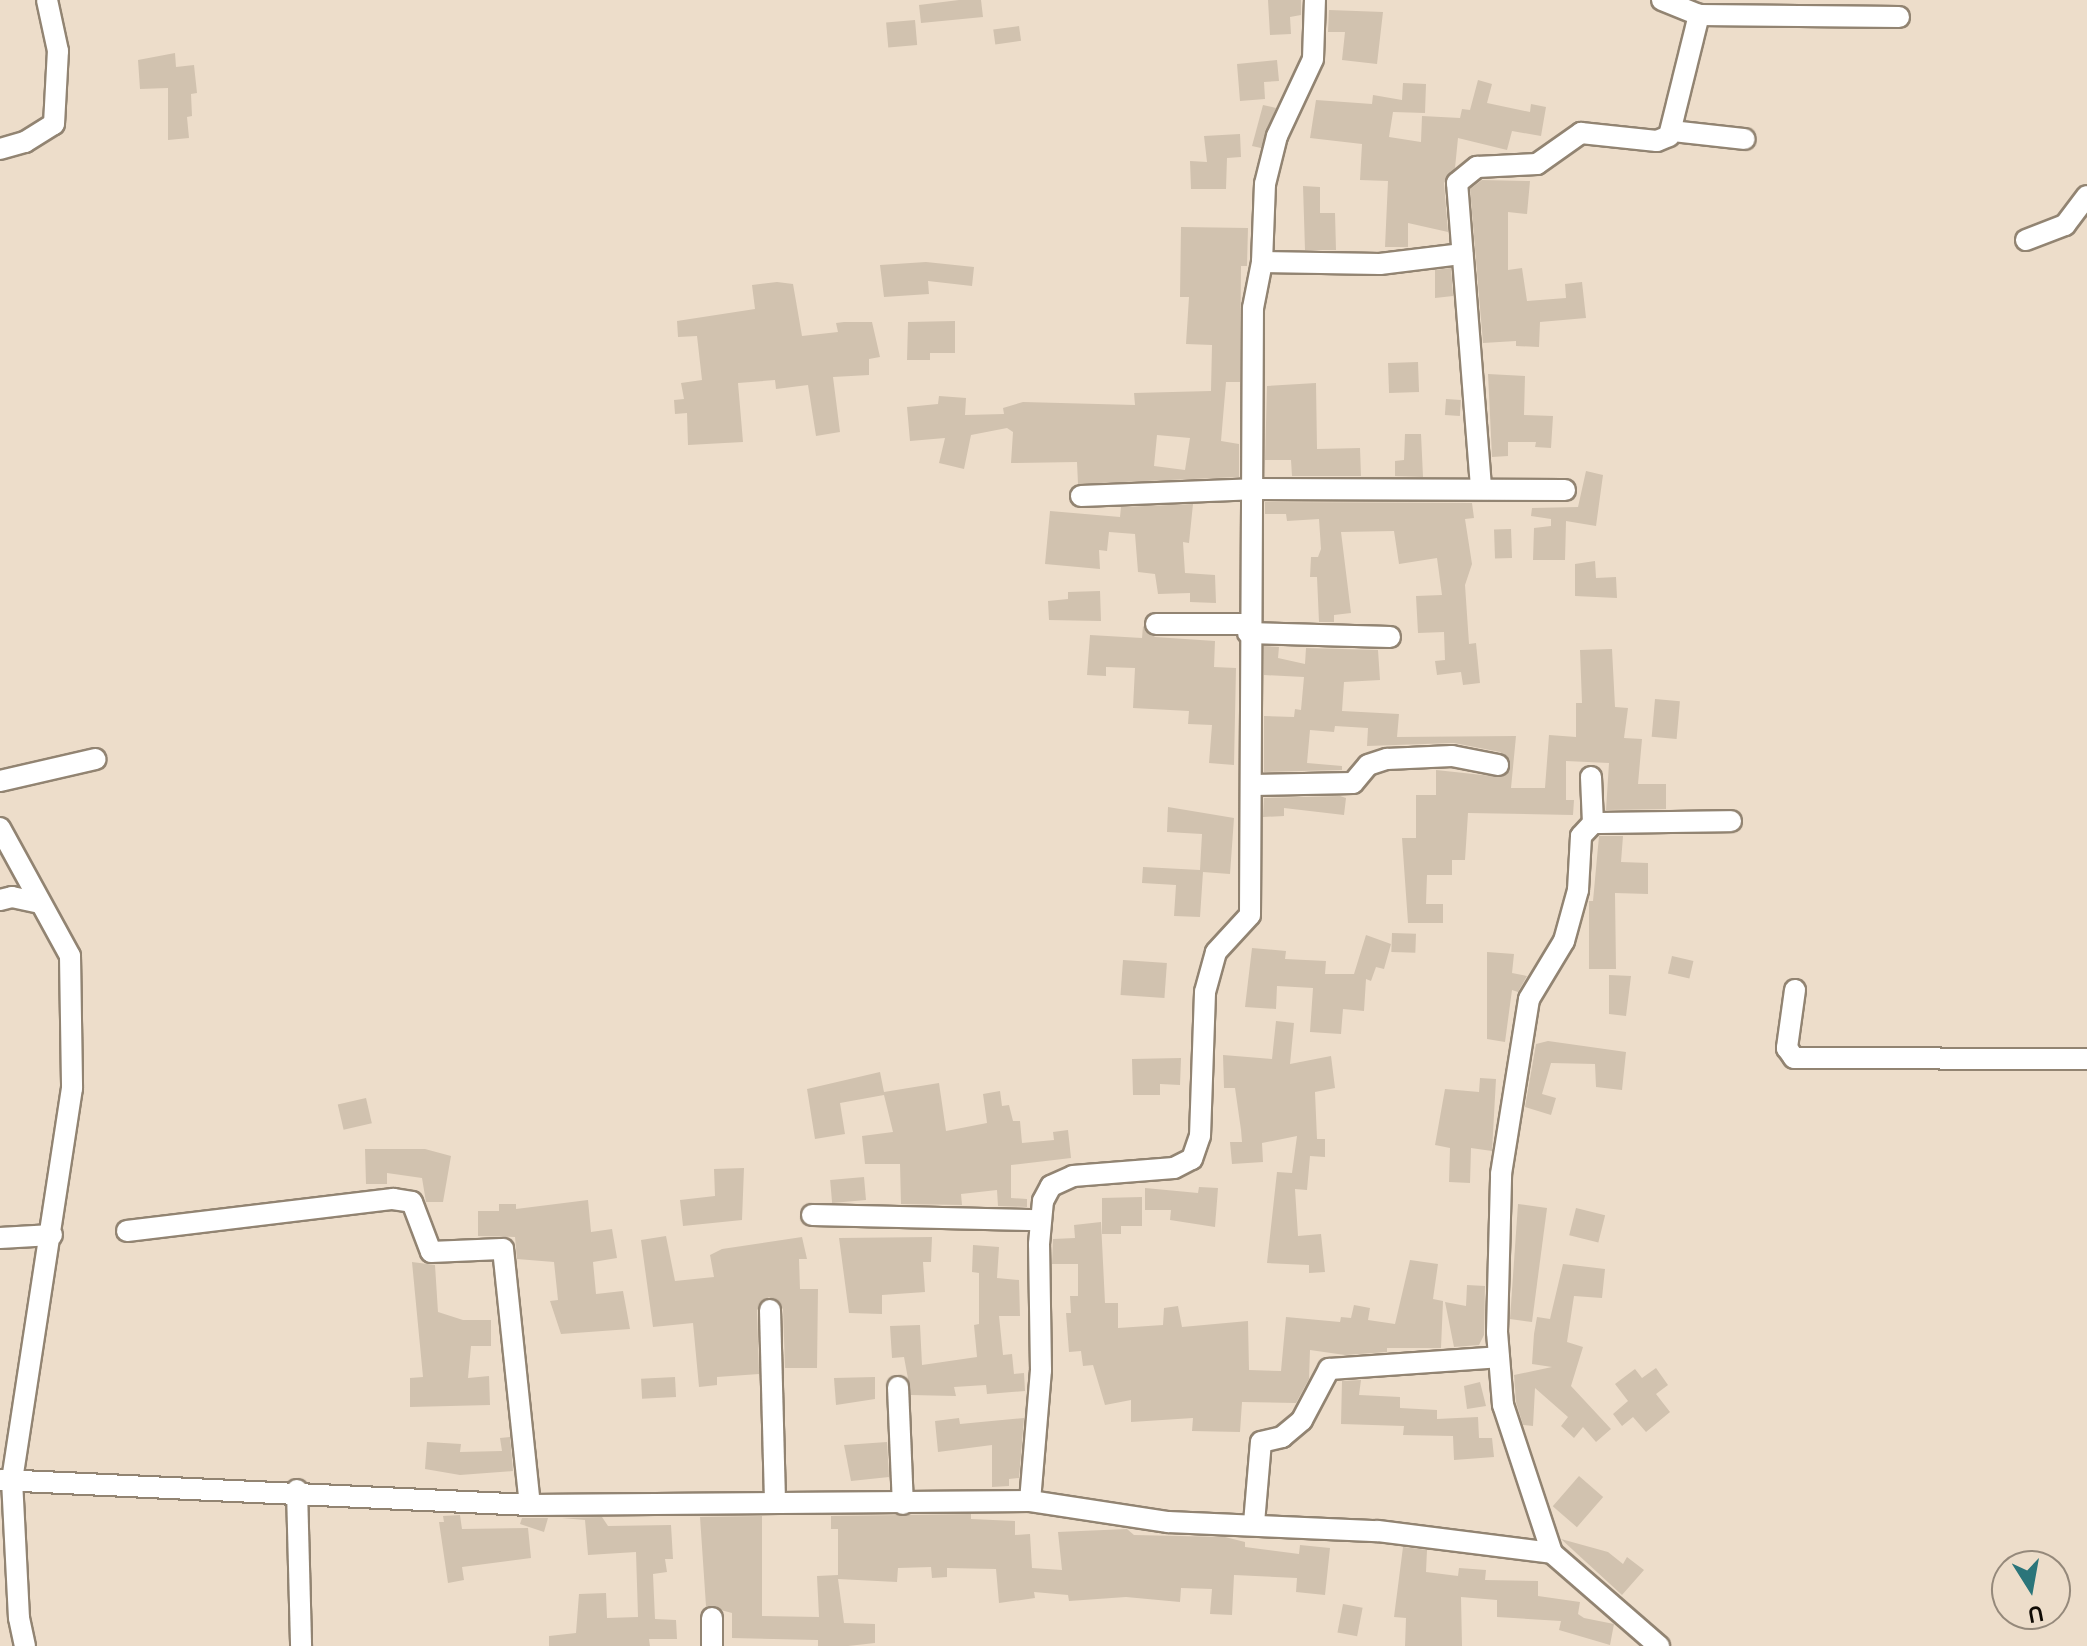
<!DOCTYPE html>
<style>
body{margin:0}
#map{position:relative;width:2087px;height:1646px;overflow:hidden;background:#edddca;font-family:Overpass,sans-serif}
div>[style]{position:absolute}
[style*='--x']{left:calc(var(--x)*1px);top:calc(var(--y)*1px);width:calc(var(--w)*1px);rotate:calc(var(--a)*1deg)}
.building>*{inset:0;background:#d1c2af;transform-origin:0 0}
.roads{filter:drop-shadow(2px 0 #928472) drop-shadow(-2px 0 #928472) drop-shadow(0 2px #928472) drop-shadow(0 -2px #928472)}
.minor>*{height:20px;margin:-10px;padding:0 10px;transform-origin:10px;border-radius:10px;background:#fff}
span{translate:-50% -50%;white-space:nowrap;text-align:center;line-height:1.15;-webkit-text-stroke:8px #edddca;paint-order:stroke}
.north{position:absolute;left:1991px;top:1550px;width:80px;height:80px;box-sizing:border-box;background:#edddca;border:2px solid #95897b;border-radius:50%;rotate:169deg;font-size:22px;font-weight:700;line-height:32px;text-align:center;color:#100b05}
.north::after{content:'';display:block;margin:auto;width:28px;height:36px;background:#2b757a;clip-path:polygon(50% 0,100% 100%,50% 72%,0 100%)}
</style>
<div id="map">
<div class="building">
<i style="clip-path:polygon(959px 0,981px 0,983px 17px,921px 23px,919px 5px)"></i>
<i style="clip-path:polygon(1268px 0,1301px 0,1301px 15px,1290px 17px,1291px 34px,1270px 35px)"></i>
<i style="clip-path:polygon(1329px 10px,1383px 12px,1377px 64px,1342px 60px,1345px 32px,1328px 32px)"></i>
<i style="left:915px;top:20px;width:25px;height:29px;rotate:85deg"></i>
<i style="left:1019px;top:26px;width:15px;height:26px;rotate:82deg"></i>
<i style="clip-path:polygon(175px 53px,176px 67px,194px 65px,197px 93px,191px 94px,192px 116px,187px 117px,189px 138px,168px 140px,168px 88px,140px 89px,138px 60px)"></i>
<i style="clip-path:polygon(1277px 60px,1279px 81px,1264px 82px,1265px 99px,1240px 101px,1237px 64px)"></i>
<i style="clip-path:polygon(1478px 80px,1492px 84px,1487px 103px,1530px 112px,1531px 104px,1546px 107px,1541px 136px,1512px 131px,1507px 150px,1458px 138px,1455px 168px,1444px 183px,1448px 232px,1408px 223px,1408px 247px,1385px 247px,1388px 181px,1360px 180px,1362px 144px,1310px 138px,1316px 100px,1372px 104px,1373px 95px,1402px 100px,1403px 83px,1426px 84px,1425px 113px,1393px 112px,1389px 137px,1421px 142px,1422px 116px,1460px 118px,1462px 109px,1470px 110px)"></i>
<i style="clip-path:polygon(1263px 105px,1276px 108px,1261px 148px,1252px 146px)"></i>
<i style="clip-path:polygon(1240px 134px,1241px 157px,1227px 158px,1226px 189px,1191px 189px,1190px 161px,1207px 162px,1204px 136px)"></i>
<i style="clip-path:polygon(1482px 180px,1530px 181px,1527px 214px,1508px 212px,1508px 270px,1522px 268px,1527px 301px,1566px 298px,1565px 284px,1582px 282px,1586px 318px,1540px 322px,1539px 347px,1516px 346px,1516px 341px,1483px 343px,1470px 189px)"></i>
<i style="clip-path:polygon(1303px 186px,1320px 187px,1320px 213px,1335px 213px,1336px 250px,1305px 250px)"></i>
<i style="clip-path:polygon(evenodd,1181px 227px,1248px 228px,1247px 266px,1241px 266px,1240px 382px,1226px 382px,1221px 441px,1239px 444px,1239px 477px,1078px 484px,1077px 462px,1011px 463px,1013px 432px,1007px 428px,971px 435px,964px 469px,939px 463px,945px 438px,910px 441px,907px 407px,938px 404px,939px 396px,966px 398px,965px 415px,1004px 414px,1003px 408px,1023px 402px,1135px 405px,1134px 393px,1211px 391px,1212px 345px,1186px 344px,1189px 297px,1180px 297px,1181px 227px,1157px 435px,1190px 438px,1185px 470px,1154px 466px,1157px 435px)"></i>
<i style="clip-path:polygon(926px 262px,974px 267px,972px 286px,928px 281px,929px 294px,884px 297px,880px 265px)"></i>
<i style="clip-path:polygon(1451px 268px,1453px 296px,1435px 298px,1435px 270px)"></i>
<i style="clip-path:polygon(777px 282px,793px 284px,802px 336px,838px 332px,836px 323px,844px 322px,872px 322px,880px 357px,869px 359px,869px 375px,833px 377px,840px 432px,816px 436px,808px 385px,776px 389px,775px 380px,738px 383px,743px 442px,688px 445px,687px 413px,675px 414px,674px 400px,684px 399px,681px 383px,702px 380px,697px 336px,678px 337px,677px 321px,755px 309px,752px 285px)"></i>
<i style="clip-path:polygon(955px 321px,955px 353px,930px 353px,930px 360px,907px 360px,908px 322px)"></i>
<i style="left:1418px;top:362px;width:30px;height:30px;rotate:88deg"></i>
<i style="clip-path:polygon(1488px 374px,1525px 376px,1524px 415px,1553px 416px,1551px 448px,1535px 447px,1536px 442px,1508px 442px,1508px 456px,1492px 457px)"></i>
<i style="clip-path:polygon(1316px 383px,1317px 449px,1360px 448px,1361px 476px,1292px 476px,1291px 460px,1265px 460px,1267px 386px)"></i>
<i style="left:1446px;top:399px;width:15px;height:16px;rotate:4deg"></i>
<i style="clip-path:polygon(1405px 434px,1421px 434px,1423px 477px,1395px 476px,1395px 461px,1404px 460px)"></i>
<i style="clip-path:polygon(1586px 471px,1603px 475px,1596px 526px,1566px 521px,1565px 560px,1533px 560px,1534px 528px,1551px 526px,1551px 519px,1531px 516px,1532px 508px,1578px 507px)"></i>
<i style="clip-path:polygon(1265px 502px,1472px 503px,1474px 518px,1465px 519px,1472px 564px,1465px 585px,1469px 644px,1476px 643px,1480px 683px,1463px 685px,1461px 672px,1437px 675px,1435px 661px,1445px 660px,1444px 632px,1418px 633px,1416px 596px,1442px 595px,1437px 558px,1399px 564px,1394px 531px,1341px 532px,1351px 613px,1334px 615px,1334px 622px,1319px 622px,1317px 577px,1310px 577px,1311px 557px,1318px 557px,1321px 549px,1319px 519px,1287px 521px,1286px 514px,1265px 514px)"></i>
<i style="clip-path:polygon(1193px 504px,1189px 543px,1183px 542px,1185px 573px,1215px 575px,1216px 603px,1190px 602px,1190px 593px,1158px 594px,1155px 574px,1138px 572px,1135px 534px,1109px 532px,1107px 551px,1099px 550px,1100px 569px,1045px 564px,1050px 511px,1120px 517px,1121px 507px)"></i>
<i style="left:1511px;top:529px;width:29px;height:17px;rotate:88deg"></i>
<i style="clip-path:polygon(1595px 561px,1596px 578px,1616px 577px,1617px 598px,1575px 596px,1575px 564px)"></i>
<i style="clip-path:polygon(1100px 591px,1101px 621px,1049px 620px,1048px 601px,1068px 599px,1068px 592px)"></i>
<i style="clip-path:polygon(1143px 626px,1155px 637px,1215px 641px,1214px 667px,1236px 668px,1234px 765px,1209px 763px,1212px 725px,1188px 724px,1189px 711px,1133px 708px,1135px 668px,1106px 667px,1106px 676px,1087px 675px,1090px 635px,1142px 638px)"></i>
<i style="clip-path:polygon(1264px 646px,1279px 647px,1278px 658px,1305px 664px,1306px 648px,1378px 650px,1380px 680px,1344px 682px,1342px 711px,1399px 714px,1397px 737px,1516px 736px,1511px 788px,1545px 788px,1549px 735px,1576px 737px,1576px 703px,1582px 703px,1580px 650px,1612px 649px,1615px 707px,1628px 708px,1624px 738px,1642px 739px,1638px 784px,1666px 784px,1666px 809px,1606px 810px,1609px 763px,1566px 761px,1566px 800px,1574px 800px,1573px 815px,1468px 813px,1465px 860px,1452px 860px,1452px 875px,1427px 875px,1426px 904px,1443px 904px,1443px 923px,1408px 923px,1402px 838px,1416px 838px,1416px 795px,1436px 795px,1436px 770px,1501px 777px,1508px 773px,1510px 760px,1500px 752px,1454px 743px,1367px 746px,1368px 728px,1335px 726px,1334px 732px,1310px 730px,1307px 763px,1342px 766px,1342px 770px,1264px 772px,1264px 716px,1294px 717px,1295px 709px,1301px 710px,1304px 677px,1264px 675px)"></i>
<i style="left:1655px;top:699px;width:25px;height:38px;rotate:5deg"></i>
<i style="clip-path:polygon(1264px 798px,1340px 796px,1346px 798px,1344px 815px,1284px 808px,1284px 816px,1263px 817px)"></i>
<i style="clip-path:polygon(1168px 807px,1234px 818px,1230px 874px,1203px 872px,1200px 917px,1174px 916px,1176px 885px,1142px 883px,1143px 867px,1200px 870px,1202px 834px,1167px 832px)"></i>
<i style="clip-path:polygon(1599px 836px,1623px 836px,1621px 862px,1648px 863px,1648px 894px,1615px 893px,1616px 969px,1589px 969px,1589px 901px,1593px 901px)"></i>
<i style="left:1392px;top:933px;width:24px;height:19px;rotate:2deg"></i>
<i style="clip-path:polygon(1366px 935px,1391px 944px,1384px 969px,1376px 967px,1371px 981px,1366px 979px,1364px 1011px,1343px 1009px,1341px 1034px,1310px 1032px,1313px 988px,1277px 986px,1276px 1009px,1245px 1007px,1252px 948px,1286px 951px,1285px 959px,1326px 961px,1325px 974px,1354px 974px)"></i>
<i style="clip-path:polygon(1487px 952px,1514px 954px,1512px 973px,1527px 976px,1518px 992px,1512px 990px,1505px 1042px,1487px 1039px)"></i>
<i style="left:1672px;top:956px;width:22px;height:18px;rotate:13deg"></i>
<i style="left:1123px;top:960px;width:44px;height:35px;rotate:4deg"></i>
<i style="clip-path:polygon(1609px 975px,1631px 976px,1626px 1016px,1609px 1014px)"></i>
<i style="clip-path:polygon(1276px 1021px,1294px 1023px,1290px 1064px,1331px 1056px,1335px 1088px,1315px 1092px,1317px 1139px,1325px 1139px,1325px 1157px,1310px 1156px,1307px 1190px,1295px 1189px,1298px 1236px,1321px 1234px,1325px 1272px,1309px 1273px,1309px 1265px,1267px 1263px,1277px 1172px,1292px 1173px,1297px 1136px,1262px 1143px,1263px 1162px,1232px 1164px,1230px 1142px,1242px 1142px,1241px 1130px,1235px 1088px,1224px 1088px,1223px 1055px,1272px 1059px)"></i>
<i style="clip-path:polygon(1548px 1041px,1626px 1052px,1622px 1090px,1596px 1087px,1595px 1064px,1551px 1063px,1542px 1094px,1556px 1098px,1551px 1115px,1525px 1107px,1536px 1044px)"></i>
<i style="clip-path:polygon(1181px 1058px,1180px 1085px,1160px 1084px,1160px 1095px,1133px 1095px,1132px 1059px)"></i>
<i style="clip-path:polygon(880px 1072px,884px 1092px,939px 1083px,946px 1131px,987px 1123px,983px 1094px,1000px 1091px,1002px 1106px,1009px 1105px,1013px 1121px,1020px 1121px,1022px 1143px,1054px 1140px,1053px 1132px,1068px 1130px,1071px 1158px,1011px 1165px,1011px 1198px,1027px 1199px,1027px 1207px,998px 1206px,997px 1190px,961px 1194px,962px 1205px,901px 1204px,900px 1164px,865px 1164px,862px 1136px,893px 1132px,884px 1095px,840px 1103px,845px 1134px,815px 1139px,807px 1089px)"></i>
<i style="clip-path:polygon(1480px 1078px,1496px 1079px,1492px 1151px,1471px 1148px,1470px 1183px,1449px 1182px,1450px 1148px,1435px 1145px,1445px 1089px,1479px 1092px)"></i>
<i style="left:366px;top:1098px;width:26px;height:29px;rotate:77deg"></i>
<i style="clip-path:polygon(365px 1149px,425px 1149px,451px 1156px,443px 1202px,426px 1202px,422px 1178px,387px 1173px,387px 1184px,366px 1184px)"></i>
<i style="clip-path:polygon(744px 1168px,742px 1220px,683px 1226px,680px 1200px,715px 1196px,714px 1169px)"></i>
<i style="left:864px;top:1177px;width:23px;height:34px;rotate:85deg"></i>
<i style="clip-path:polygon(1199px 1187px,1218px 1188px,1215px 1227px,1170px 1220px,1171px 1210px,1145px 1210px,1145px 1188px,1198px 1193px)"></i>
<i style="clip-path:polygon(1142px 1197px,1142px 1226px,1121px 1226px,1121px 1234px,1102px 1234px,1102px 1198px)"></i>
<i style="clip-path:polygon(588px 1200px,591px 1232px,612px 1229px,617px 1258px,593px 1262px,596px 1294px,623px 1291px,630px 1329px,561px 1334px,550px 1301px,558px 1300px,554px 1262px,517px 1259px,515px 1237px,478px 1236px,478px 1211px,499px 1211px,499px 1204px,516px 1204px,516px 1209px)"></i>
<i style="clip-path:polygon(1518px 1204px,1547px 1208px,1532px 1322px,1510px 1319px)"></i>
<i style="left:1576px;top:1208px;width:30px;height:28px;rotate:14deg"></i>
<i style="clip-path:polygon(1101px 1222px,1105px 1303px,1118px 1303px,1118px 1328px,1163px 1325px,1164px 1308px,1178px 1306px,1182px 1327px,1248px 1321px,1249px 1370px,1281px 1371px,1286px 1317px,1340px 1322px,1341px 1317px,1351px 1318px,1354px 1305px,1370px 1308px,1368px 1320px,1395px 1324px,1410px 1260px,1438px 1264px,1433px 1299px,1443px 1301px,1441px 1348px,1387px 1348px,1387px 1352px,1345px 1355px,1310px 1350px,1309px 1379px,1296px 1403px,1242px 1402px,1240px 1432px,1192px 1431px,1193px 1418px,1131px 1422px,1131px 1400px,1105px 1405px,1093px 1365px,1083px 1366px,1081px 1351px,1069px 1352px,1066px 1313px,1071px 1313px,1070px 1296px,1078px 1296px,1078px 1264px,1052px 1264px,1053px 1239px,1075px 1238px,1074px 1225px)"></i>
<i style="clip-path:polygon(666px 1236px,675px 1281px,714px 1277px,710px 1255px,722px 1249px,802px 1237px,807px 1259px,799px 1259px,800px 1289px,818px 1289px,817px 1368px,785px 1368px,783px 1309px,769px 1297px,757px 1310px,759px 1374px,717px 1377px,717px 1385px,699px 1387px,693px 1323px,653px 1327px,641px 1240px)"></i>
<i style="clip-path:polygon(932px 1237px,931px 1262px,923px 1262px,925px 1292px,882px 1295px,882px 1314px,849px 1313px,839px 1238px)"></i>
<i style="clip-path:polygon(973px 1245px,999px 1247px,997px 1278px,1019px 1280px,1020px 1316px,999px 1316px,1003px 1355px,1012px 1354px,1014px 1374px,1024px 1373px,1025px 1391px,987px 1394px,986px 1385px,954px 1387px,956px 1396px,911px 1395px,904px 1357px,892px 1358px,890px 1326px,920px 1325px,922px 1365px,977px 1357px,974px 1325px,979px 1324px,979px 1273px,972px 1272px)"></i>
<i style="clip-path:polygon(412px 1262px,435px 1265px,438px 1312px,463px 1320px,491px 1320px,491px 1346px,471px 1346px,468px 1378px,489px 1376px,490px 1405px,410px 1407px,410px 1378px,423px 1377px)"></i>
<i style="clip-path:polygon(1563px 1264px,1605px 1269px,1602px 1298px,1574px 1296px,1567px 1342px,1583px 1347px,1571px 1386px,1611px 1429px,1596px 1442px,1583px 1427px,1574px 1438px,1561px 1426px,1568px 1417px,1535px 1388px,1533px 1426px,1523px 1425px,1516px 1402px,1514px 1375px,1552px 1367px,1532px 1364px,1534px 1334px,1537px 1317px,1550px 1319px)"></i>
<i style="clip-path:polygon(1467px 1285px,1485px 1286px,1484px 1335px,1479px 1345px,1454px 1347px,1445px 1302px,1466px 1306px)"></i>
<i style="clip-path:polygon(1656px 1368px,1668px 1385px,1656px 1394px,1670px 1412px,1646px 1432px,1633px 1417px,1622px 1426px,1613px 1414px,1628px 1401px,1615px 1384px,1635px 1369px,1642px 1378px)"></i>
<i style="left:675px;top:1377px;width:20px;height:34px;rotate:87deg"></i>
<i style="clip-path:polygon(875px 1377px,875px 1399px,836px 1405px,834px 1378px)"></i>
<i style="clip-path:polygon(1361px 1380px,1359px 1395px,1400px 1397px,1400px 1408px,1437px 1410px,1437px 1419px,1478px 1417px,1479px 1438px,1492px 1438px,1494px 1457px,1454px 1460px,1453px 1436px,1403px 1435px,1404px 1426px,1341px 1424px,1342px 1381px)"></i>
<i style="clip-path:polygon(1480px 1382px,1486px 1406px,1467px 1409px,1464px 1386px)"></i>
<i style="clip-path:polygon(959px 1418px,960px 1424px,1024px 1418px,1019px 1478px,1009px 1479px,1009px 1486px,992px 1487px,992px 1445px,938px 1452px,935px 1421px)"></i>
<i style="clip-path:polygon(510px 1437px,513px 1471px,460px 1475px,425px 1469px,427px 1442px,461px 1444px,460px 1452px,502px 1451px,500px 1438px)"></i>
<i style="clip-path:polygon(887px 1442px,889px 1477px,851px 1481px,844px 1445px)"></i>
<i style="left:1579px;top:1476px;width:32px;height:40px;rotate:41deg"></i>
<i style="clip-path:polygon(971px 1514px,971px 1519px,1015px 1521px,1015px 1535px,1030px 1534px,1032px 1568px,1062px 1570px,1058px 1532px,1127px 1529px,1134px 1535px,1225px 1537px,1245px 1542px,1245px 1547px,1299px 1554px,1300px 1545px,1330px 1548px,1325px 1595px,1296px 1592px,1297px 1578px,1234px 1575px,1232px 1615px,1210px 1614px,1212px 1589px,1181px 1588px,1180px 1602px,1126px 1597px,1069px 1601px,1068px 1595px,1034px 1592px,1035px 1598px,999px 1603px,996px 1569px,947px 1568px,947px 1577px,932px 1578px,931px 1567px,898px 1568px,897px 1582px,838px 1579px,844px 1623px,875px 1624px,875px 1643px,848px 1646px,818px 1646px,818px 1640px,732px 1638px,732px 1613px,706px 1606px,700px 1517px,762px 1516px,762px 1616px,819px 1617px,817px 1576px,838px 1575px,838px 1529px,831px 1529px,831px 1516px)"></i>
<i style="clip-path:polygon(460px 1515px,462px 1529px,528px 1528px,531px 1558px,462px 1567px,464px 1580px,448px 1583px,439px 1522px,444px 1522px,443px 1516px)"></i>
<i style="clip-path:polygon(602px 1517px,608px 1526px,671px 1525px,673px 1559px,665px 1559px,667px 1572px,653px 1574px,655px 1619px,676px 1620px,677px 1639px,649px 1639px,650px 1646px,549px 1646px,549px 1636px,576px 1633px,579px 1594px,606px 1593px,607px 1618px,638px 1617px,636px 1552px,588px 1555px,585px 1520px,562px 1518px)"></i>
<i style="clip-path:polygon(522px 1518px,548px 1518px,544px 1532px,520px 1524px)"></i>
<i style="clip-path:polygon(1561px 1539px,1608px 1552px,1623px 1564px,1627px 1557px,1644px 1570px,1622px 1595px)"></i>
<i style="clip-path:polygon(1403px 1547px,1427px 1550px,1426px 1572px,1458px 1576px,1459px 1568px,1486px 1570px,1485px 1580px,1538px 1581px,1538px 1596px,1580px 1602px,1578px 1614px,1584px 1618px,1614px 1624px,1610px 1645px,1559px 1630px,1561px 1621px,1497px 1617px,1497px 1600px,1461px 1597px,1462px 1646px,1405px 1646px,1406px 1618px,1394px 1617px)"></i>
<i style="left:1343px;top:1604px;width:20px;height:29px;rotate:11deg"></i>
</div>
<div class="roads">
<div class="minor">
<i style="--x:1662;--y:0;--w:40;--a:22"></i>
<i style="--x:1699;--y:15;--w:200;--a:0.6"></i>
<i style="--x:1672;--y:131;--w:73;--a:6.3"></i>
<i style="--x:0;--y:149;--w:26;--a:-16"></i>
<i style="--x:25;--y:142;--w:34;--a:-32"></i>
<i style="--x:54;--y:124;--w:73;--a:-86.9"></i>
<i style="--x:58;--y:51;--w:52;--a:-102.2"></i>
<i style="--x:2026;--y:240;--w:42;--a:-21"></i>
<i style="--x:2065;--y:225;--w:36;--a:-53"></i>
<i style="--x:1262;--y:262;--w:118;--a:1"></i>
<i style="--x:1380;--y:264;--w:83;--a:-7"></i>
<i style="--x:1481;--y:487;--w:305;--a:-94.5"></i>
<i style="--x:1457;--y:183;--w:26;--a:-39"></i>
<i style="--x:1477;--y:167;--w:60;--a:-2.9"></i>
<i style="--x:1537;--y:164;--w:54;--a:-35.2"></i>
<i style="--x:1581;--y:133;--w:76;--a:6"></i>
<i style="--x:1657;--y:141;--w:13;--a:-23"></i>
<i style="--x:1669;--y:136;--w:125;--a:-76.1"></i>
<i style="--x:1081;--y:496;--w:171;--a:-2.3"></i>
<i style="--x:1252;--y:489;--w:313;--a:0.2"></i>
<i style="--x:1156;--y:624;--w:92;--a:0"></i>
<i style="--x:1248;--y:633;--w:142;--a:1.6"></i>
<i style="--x:0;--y:781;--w:98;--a:-12.9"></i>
<i style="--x:1254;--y:785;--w:99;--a:-1.2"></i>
<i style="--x:1353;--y:783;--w:23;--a:-50"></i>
<i style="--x:1368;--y:765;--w:20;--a:-18"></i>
<i style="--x:1387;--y:759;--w:65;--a:-2.6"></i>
<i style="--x:1452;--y:756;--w:47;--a:11.1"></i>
<i style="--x:1593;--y:823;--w:138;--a:-0.8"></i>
<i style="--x:0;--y:828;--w:146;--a:61.3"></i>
<i style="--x:70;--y:956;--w:132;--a:89.1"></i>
<i style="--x:72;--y:1088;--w:397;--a:98.7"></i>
<i style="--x:12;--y:1480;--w:138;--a:87.1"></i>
<i style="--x:19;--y:1618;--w:29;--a:78"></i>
<i style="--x:0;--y:900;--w:12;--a:-14"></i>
<i style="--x:12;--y:897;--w:25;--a:12"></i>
<i style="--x:1795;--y:990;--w:59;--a:97.9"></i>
<i style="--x:1787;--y:1048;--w:12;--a:55"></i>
<i style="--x:1794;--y:1058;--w:293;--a:0.2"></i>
<i style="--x:812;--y:1215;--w:228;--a:1.3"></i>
<i style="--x:127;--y:1231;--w:268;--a:-6.9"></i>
<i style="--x:393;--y:1199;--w:19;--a:9"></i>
<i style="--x:412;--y:1202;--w:53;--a:69.2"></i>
<i style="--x:431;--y:1252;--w:72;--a:-2.4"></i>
<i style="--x:503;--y:1249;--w:257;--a:84"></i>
<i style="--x:0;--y:1238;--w:52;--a:-3.3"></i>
<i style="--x:770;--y:1310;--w:190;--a:88.5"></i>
<i style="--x:898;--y:1387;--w:117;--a:87.6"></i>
<i style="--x:0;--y:1480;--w:531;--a:2.7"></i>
<i style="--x:530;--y:1505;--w:500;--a:-0.46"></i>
<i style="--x:1030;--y:1501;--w:140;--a:8.7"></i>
<i style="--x:1168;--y:1522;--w:210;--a:2.5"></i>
<i style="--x:1378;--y:1531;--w:175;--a:7.2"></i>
<i style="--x:1552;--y:1553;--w:142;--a:41"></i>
<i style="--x:297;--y:1490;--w:156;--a:88.5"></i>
<i style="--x:1030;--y:1501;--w:131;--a:-85.2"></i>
<i style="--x:1041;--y:1370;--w:126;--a:-90.9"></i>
<i style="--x:1039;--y:1244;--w:43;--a:-84.7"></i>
<i style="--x:1043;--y:1201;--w:17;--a:-62"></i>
<i style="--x:1051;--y:1186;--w:24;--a:-24"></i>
<i style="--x:1073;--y:1176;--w:101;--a:-4.5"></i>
<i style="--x:1174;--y:1168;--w:20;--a:-27"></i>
<i style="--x:1192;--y:1159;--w:24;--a:-71"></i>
<i style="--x:1200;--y:1136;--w:144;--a:-88"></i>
<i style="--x:1205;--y:992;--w:41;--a:-74.6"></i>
<i style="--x:1216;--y:952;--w:50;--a:-47.4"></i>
<i style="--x:1250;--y:915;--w:607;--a:-89.72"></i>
<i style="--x:1253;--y:308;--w:47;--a:-78.9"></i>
<i style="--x:1262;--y:262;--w:78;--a:-87.8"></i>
<i style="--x:1265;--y:184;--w:49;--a:-76"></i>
<i style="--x:1277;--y:136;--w:85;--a:-64.9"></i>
<i style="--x:1313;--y:59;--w:59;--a:-88.1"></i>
<i style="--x:1254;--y:1523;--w:81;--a:-85.1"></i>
<i style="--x:1261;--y:1442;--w:22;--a:-13"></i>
<i style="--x:1282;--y:1437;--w:26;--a:-40"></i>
<i style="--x:1302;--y:1420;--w:58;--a:-62.1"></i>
<i style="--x:1329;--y:1369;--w:170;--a:-4"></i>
<i style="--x:1552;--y:1553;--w:156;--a:-108.3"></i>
<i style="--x:1503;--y:1405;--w:73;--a:-94.7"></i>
<i style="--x:1497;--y:1332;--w:158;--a:-88.5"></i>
<i style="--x:1501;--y:1174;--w:177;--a:-80.9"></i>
<i style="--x:1529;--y:999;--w:68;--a:-58.9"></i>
<i style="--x:1564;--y:941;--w:53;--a:-74.6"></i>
<i style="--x:1578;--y:890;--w:54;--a:-86.8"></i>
<i style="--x:1581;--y:836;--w:18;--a:-47"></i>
<i style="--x:1593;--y:823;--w:46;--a:-92.5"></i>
<i style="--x:712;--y:1618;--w:28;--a:90"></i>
</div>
</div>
<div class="north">U</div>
</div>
